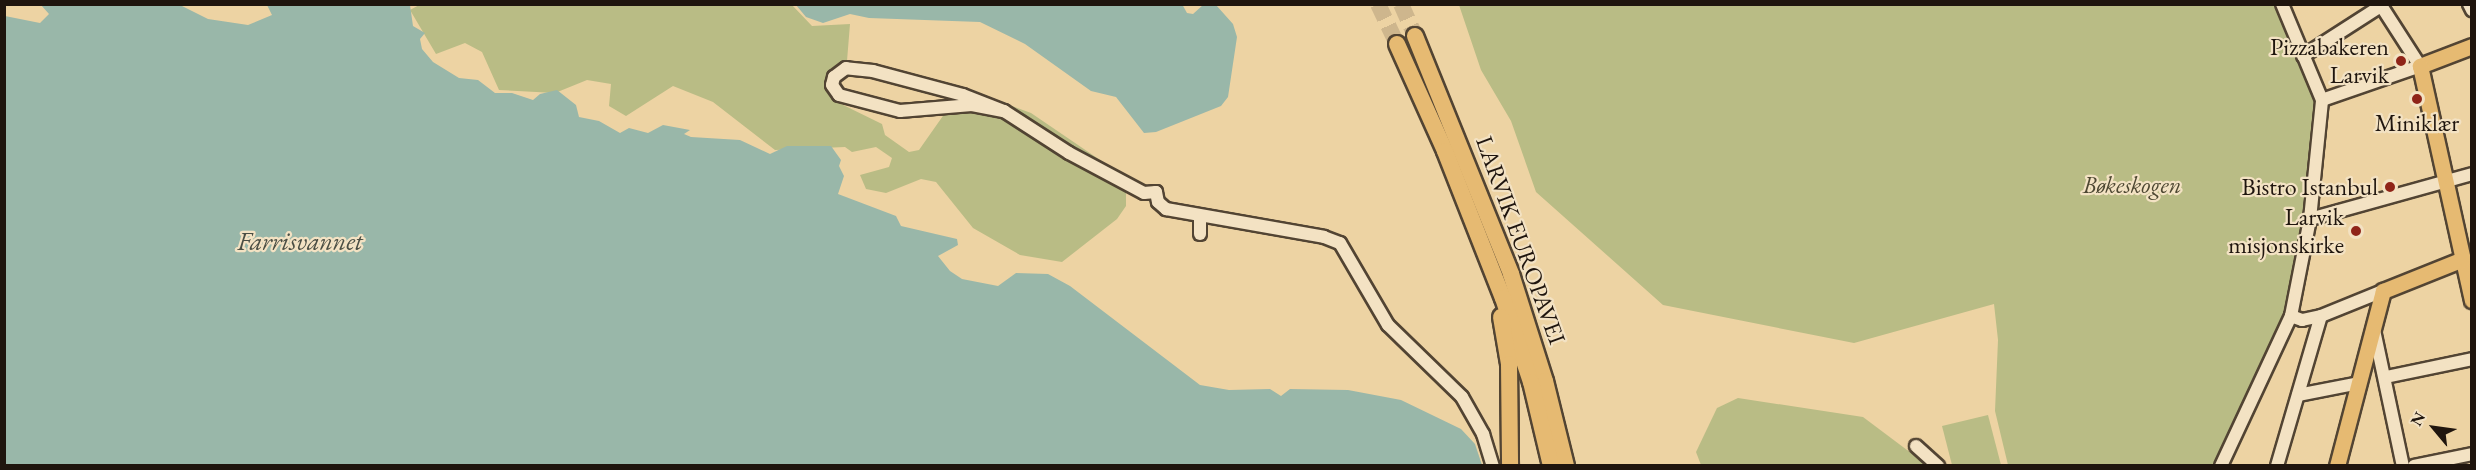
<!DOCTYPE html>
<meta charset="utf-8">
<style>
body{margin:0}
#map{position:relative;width:2476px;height:470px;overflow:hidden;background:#edd3a3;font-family:"EB Garamond",serif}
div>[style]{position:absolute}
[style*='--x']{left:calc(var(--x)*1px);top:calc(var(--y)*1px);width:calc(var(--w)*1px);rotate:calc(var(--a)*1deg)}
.green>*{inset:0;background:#b9bc85}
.water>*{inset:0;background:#99b7a9}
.highway-tunnel>*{height:16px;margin-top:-8px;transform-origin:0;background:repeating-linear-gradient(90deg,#ceb68d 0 16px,transparent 0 24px)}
.roads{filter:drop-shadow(2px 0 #524433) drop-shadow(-2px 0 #524433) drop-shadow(0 2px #524433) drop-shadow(0 -2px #524433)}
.minor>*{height:12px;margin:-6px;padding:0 6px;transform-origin:6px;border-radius:6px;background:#f3e2c3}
.major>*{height:15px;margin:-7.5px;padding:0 7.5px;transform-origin:7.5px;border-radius:7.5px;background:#e6ba72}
.highway>*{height:16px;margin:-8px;padding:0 8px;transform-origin:8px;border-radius:8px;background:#e6ba72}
.dots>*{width:16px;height:16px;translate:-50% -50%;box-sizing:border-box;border:3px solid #f3e2c3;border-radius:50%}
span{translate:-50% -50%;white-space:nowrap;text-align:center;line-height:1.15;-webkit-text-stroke:4.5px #f3e2c3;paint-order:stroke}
.poi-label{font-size:24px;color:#1f150e}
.right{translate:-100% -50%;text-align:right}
.park-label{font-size:24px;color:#4d4732;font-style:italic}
.street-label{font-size:24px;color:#1f150e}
.water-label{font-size:26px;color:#4a4e44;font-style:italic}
.frame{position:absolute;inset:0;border:6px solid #1f150e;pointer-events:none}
.north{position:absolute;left:2404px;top:398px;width:60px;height:60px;-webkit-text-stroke:4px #f3e2c3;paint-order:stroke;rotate:299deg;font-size:16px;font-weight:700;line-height:24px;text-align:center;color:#1f150e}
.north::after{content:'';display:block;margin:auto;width:21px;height:27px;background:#1f150e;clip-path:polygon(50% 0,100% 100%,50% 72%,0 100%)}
</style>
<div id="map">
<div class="green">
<i style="clip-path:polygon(421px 4px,792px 5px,812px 26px,850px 24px,847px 61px,834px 68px,829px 83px,833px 100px,882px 124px,885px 135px,909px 152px,919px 150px,945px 113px,999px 101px,1031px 113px,1103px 162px,1100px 174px,1126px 190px,1126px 206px,1117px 219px,1062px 262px,1020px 255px,973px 228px,936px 182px,921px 179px,886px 193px,866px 189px,860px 175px,889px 167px,892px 158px,876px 147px,852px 152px,845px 147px,775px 150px,713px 102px,673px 86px,626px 116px,609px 106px,611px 84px,587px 80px,555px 93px,499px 90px,482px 52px,465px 43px,436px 54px,410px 10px)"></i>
<i style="clip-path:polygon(1459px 5px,2282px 5px,2322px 100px,2291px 316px,2221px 465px,2008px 465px,1995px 411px,1998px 340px,1994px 304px,1854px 343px,1663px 305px,1536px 192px,1511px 121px,1481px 70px)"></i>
<i style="clip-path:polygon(1738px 398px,1863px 417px,1927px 465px,1701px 465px,1696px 452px,1717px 408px)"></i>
<i style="clip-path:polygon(1988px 415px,2001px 465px,1952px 465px,1942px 426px)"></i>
</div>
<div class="water">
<i style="clip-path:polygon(1182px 4px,1187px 13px,1193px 14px,1203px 5px,1216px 5px,1233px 24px,1237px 37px,1228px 97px,1221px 106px,1156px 132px,1144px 133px,1116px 97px,1091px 91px,1025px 44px,980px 22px,869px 18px,850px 14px,823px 23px,806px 17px,796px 5px)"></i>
<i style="clip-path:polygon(180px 5px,208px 19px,248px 25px,272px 15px,267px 5px,410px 5px,413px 26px,425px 33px,420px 39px,422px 49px,433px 62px,459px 78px,478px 80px,495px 93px,512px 93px,533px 100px,540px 94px,557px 90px,576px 105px,579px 117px,599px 121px,620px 133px,629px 128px,648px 133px,663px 125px,690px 130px,684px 134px,691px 137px,740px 140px,770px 154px,787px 146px,831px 146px,841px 160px,839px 166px,844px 176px,838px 194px,896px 216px,901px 226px,957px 239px,958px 245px,938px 256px,950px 271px,962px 279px,998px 286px,1016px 273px,1048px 274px,1070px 286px,1200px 385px,1229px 390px,1270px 389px,1281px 396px,1290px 389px,1348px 390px,1401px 400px,1461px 429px,1475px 444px,1482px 465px,5px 465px,5px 16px,40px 23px,49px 14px,41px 5px)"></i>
</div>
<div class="highway-tunnel">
<i style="--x:1378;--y:4;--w:44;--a:64.6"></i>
<i style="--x:1401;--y:4;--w:35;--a:66"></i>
</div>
<div class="roads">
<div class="minor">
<i style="--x:2469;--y:4;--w:7;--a:63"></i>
<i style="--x:2303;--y:56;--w:93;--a:-32.7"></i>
<i style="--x:2322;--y:100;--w:104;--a:-19.1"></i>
<i style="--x:2420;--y:66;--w:74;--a:-122.8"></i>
<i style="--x:1004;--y:111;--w:44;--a:-158.7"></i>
<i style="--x:963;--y:95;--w:93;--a:-165.1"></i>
<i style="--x:873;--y:71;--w:27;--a:-174"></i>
<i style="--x:846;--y:68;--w:15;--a:143"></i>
<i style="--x:834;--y:77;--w:8;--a:104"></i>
<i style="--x:832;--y:85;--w:12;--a:55"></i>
<i style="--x:839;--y:95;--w:63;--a:14.7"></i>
<i style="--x:900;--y:111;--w:72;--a:-4.8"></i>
<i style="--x:972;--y:105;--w:33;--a:11"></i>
<i style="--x:1004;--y:111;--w:77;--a:32.9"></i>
<i style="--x:1069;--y:153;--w:85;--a:28.1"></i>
<i style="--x:1144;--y:193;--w:12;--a:-5"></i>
<i style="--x:1156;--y:192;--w:10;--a:79"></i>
<i style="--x:1158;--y:202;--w:11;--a:41"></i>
<i style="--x:1166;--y:209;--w:160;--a:10"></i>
<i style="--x:1324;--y:237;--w:17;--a:21"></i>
<i style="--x:1340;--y:243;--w:95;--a:59.7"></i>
<i style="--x:1388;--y:325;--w:103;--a:44.2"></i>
<i style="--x:1462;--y:397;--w:43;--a:60.4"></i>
<i style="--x:1483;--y:434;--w:34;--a:73"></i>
<i style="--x:2310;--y:219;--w:168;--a:-15.5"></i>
<i style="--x:1200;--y:234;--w:18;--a:-90"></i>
<i style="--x:2291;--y:316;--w:12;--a:20"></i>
<i style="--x:2302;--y:320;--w:19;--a:-12"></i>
<i style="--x:2321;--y:316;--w:67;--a:-22"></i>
<i style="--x:2374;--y:330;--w:139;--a:78"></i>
<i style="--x:2386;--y:377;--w:88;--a:-11.8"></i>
<i style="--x:2298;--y:395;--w:62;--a:-11.1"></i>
<i style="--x:1916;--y:446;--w:30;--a:42"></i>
<i style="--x:2221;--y:466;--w:166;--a:-65"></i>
<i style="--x:2291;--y:316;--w:99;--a:-78.9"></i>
<i style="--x:2310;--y:219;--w:120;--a:-84.2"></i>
<i style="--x:2322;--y:100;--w:104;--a:-112.6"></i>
<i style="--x:2277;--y:466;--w:156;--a:-73.7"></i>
<i style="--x:2414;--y:466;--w:59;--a:-11.7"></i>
</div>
<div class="major">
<i style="--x:2472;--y:46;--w:56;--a:159"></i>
<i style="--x:2420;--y:66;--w:240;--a:77.5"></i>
<i style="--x:2337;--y:466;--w:181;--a:-75.3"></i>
<i style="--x:2383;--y:291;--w:86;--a:-21.8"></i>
</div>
<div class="highway">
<i style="--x:1415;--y:36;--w:257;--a:68"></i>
<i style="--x:1511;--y:274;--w:112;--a:72.4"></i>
<i style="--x:1545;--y:381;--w:88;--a:76.1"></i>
<i style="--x:1397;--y:44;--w:117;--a:65.8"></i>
<i style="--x:1445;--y:151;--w:158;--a:68.5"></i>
<i style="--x:1503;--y:298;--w:89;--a:71.6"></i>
<i style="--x:1531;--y:382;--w:86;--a:76.6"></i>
<i style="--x:1501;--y:317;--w:48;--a:80.3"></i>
<i style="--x:1509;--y:364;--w:102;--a:89.4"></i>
</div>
</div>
<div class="dots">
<i style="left:2401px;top:61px;background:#8f2418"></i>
<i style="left:2417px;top:99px;background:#8f2418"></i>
<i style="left:2390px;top:187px;background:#8f2418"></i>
<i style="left:2356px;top:231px;background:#8f2418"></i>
</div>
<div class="poi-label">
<span class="right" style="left:2389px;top:61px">Pizzabakeren<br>Larvik</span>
<span style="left:2417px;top:123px">Miniklær</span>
<span class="right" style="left:2378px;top:187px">Bistro Istanbul</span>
<span class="right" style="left:2344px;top:231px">Larvik<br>misjonskirke</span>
</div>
<div class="park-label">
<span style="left:2132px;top:185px">Bøkeskogen</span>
</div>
<div class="street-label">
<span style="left:1521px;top:240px;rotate:70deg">LARVIK EUROPAVEI</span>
</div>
<div class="water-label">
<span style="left:300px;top:242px">Farrisvannet</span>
</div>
<div class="frame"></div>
<div class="north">N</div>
</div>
